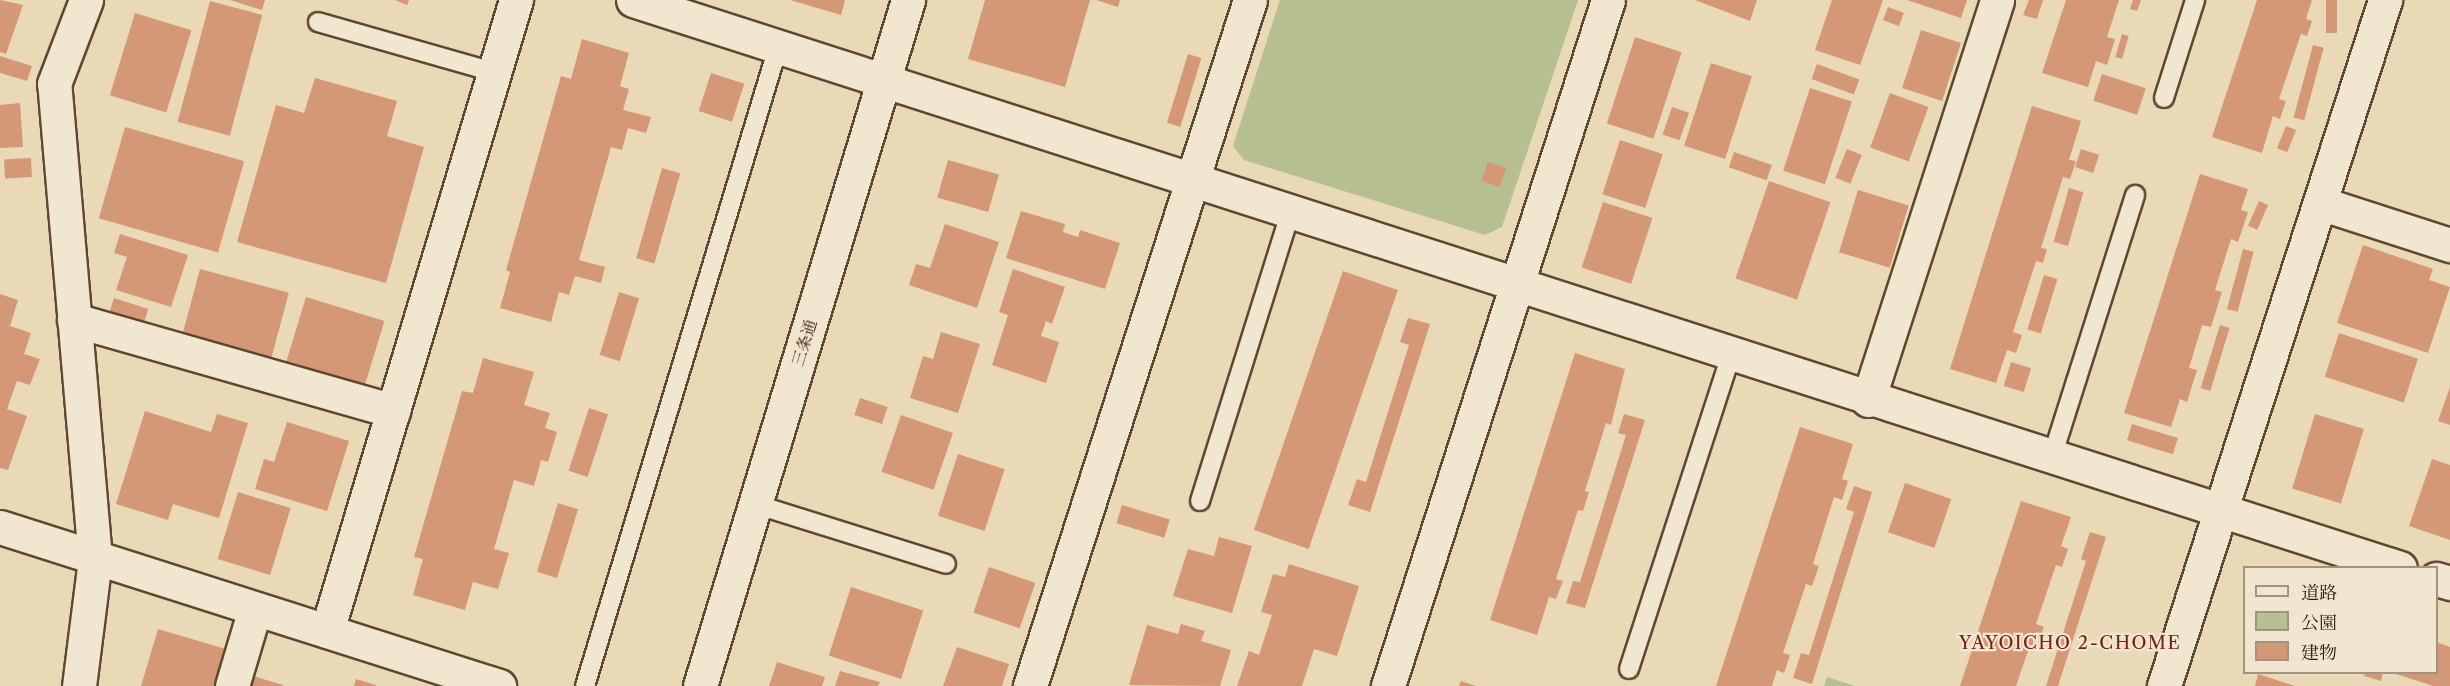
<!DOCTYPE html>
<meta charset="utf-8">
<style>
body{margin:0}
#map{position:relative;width:2450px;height:686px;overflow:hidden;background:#e9d9b6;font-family:"Libre Caslon Text","Noto Serif JP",serif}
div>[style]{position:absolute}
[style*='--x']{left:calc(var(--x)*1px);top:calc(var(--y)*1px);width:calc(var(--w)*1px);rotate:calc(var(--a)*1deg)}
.green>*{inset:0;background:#b5bf8f}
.building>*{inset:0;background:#d59877;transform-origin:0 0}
.roads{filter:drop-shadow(2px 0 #5d4830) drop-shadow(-2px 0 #5d4830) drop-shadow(0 2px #5d4830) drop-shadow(0 -2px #5d4830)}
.service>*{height:18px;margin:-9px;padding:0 9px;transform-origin:9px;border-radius:9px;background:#f1e6d0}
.minor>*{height:33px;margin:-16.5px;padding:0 16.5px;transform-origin:16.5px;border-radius:16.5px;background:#f1e6d0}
.tertiary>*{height:33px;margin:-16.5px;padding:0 16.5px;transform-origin:16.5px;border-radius:16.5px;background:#f1e6d0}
span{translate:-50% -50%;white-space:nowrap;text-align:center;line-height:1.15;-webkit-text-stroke:4.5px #f1e6d0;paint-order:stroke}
.street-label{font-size:16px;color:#2e1704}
.neighbourhood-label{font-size:18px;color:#7a1f14;letter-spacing:1.5px}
.legend{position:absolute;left:2243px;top:566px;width:195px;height:108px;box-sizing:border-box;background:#f1e6d0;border:2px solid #a3937e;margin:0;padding:8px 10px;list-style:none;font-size:18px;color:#2e1704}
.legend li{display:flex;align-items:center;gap:12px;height:30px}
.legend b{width:30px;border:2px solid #a3937e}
</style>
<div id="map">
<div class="green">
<i style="clip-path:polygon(1280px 0,1578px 0,1502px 227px,1485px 235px,1244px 160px,1233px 146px)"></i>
<i style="clip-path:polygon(1827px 677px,1855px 686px,1824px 686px)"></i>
</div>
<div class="building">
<i style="clip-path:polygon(0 0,23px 5px,6px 54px,0 52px)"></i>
<i style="clip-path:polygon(230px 0,265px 0,262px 10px)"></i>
<i style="clip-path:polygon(395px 0,409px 0,407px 5px)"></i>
<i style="clip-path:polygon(790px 0,845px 0,841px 15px)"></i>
<i style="clip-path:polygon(985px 0,1090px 0,1065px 87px,968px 59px)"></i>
<i style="clip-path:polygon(1096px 0,1120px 0,1118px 7px)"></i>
<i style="clip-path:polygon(1695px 0,1757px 0,1750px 21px)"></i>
<i style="clip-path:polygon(1832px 0,1883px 0,1860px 65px,1815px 50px)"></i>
<i style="clip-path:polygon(1907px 0,1967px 0,1961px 18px)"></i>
<i style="clip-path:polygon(2029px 0,2043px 0,2037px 19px,2023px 15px)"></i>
<i style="clip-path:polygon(2066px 0,2119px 0,2107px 37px,2115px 39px,2107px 65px,2096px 61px,2088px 87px,2042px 73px)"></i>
<i style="clip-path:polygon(2133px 0,2141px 0,2137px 11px,2130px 9px)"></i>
<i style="clip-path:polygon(2257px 0,2312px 0,2306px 19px,2312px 21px,2307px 36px,2301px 34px,2279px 99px,2286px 101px,2280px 119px,2273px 116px,2262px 153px,2212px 137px)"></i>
<i style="left:2326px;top:0;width:11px;height:33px"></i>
<i style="left:210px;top:1px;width:54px;height:125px;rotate:15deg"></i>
<i style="left:1888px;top:7px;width:17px;height:14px;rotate:21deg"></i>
<i style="left:135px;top:13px;width:59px;height:86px;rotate:17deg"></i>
<i style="left:1921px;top:30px;width:42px;height:61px;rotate:18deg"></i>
<i style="left:2122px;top:34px;width:7px;height:24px;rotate:16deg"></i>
<i style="left:1635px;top:37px;width:49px;height:91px;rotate:18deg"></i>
<i style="clip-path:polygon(582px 39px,629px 53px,620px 86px,629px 89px,623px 110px,651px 117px,646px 133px,628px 128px,622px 150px,611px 147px,579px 260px,605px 267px,601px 283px,575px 276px,569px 295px,559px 292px,551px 322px,500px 308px,510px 272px,506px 270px,561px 76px,571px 79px)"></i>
<i style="left:2313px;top:45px;width:11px;height:75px;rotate:15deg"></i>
<i style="left:1188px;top:54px;width:14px;height:72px;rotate:17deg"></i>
<i style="clip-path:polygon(0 56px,32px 66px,27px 81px,0 73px)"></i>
<i style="left:1711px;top:63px;width:43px;height:87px;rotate:18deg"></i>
<i style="left:1817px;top:64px;width:45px;height:16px;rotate:20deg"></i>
<i style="left:711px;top:73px;width:35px;height:40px;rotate:18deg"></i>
<i style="left:2102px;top:74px;width:46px;height:28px;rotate:18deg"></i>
<i style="clip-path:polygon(315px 78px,397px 101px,387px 136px,424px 147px,386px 283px,237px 242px,276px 105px,304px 113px)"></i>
<i style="left:1810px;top:88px;width:44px;height:87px;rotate:18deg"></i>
<i style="left:1890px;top:93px;width:41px;height:58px;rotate:20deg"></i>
<i style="clip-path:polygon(20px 103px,23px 147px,0 148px,0 105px)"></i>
<i style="clip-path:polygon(2032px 106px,2081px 121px,2069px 160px,2076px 161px,2070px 179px,2063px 177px,2041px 248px,2047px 249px,2043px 263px,2036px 261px,2013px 332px,2022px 335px,2016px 353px,2007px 350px,1996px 383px,1950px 369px)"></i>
<i style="left:1672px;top:107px;width:18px;height:29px;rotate:19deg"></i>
<i style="left:2286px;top:126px;width:11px;height:24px;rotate:22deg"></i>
<i style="left:125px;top:127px;width:124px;height:95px;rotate:16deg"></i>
<i style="left:1620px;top:140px;width:45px;height:57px;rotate:18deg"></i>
<i style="left:1847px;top:149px;width:16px;height:31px;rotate:22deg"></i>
<i style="left:2081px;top:149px;width:19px;height:19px;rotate:18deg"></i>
<i style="left:1734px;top:152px;width:40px;height:16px;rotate:19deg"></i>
<i style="left:31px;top:158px;width:19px;height:27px;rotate:87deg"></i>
<i style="left:948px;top:160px;width:53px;height:39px;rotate:16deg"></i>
<i style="left:1488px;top:162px;width:19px;height:20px;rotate:18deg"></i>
<i style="left:662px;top:168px;width:19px;height:94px;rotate:16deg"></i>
<i style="clip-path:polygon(2200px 174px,2248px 189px,2241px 210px,2248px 212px,2238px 242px,2231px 239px,2215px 290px,2222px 292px,2211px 327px,2202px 325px,2189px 368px,2197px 370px,2187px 402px,2180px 399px,2171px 427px,2124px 413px)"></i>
<i style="left:1769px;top:181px;width:65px;height:103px;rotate:19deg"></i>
<i style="left:2069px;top:188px;width:15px;height:56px;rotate:16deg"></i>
<i style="left:1858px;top:190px;width:53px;height:65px;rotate:17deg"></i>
<i style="left:2259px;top:201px;width:10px;height:27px;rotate:24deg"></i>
<i style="left:1603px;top:202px;width:52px;height:69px;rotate:18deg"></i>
<i style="clip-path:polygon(1021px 211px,1065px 224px,1063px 232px,1078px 237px,1080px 230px,1120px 243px,1105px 289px,1006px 258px)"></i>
<i style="clip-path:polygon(945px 224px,999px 242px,977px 308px,909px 285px,916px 264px,930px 268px)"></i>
<i style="clip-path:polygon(120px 234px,188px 255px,171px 307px,116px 290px,127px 257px,114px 253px)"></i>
<i style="clip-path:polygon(2363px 245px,2433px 269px,2429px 280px,2450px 287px,2428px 353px,2337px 323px)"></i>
<i style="left:2243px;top:249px;width:11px;height:62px;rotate:15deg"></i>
<i style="left:200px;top:269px;width:92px;height:73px;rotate:15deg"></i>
<i style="clip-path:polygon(1013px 269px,1065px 287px,1052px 324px,1046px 321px,1041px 336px,1059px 342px,1046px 383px,992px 365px,1008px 315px,999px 312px)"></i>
<i style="left:1343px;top:271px;width:58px;height:274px;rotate:19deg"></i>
<i style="left:2044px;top:275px;width:14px;height:57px;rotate:17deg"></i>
<i style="left:619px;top:292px;width:21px;height:66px;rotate:17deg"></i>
<i style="clip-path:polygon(0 294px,18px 300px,10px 326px,31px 333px,24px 354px,40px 359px,30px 385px,17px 381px,7px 409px,27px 416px,8px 470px,0 468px)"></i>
<i style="left:306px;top:297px;width:82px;height:69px;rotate:17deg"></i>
<i style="left:114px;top:298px;width:36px;height:19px;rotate:18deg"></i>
<i style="clip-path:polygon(1408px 318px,1430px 324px,1370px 512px,1348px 505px,1357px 479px,1366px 482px,1409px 345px,1400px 342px)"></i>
<i style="left:2220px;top:325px;width:10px;height:66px;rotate:17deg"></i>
<i style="clip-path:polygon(941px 332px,980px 344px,958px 413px,910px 398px,923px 356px,933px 359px)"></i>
<i style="left:2339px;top:333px;width:83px;height:46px;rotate:18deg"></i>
<i style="clip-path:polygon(1575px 353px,1625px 369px,1611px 425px,1606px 423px,1585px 491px,1589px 492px,1583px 511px,1578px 510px,1556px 579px,1563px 581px,1556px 599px,1549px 597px,1537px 635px,1490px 620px)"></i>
<i style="clip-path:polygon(483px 358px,534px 372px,524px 405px,550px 413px,545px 428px,557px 432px,548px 462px,541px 460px,534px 486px,514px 480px,494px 549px,509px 553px,498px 589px,473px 582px,465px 610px,413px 595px,423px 559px,414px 557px,462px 391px,473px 393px)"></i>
<i style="left:2011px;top:362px;width:21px;height:25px;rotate:17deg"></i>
<i style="clip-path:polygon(2450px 387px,2450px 425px,2438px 421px)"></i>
<i style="left:860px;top:398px;width:29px;height:18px;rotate:18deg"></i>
<i style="left:589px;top:408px;width:20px;height:66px;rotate:18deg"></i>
<i style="clip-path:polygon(145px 411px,211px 432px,217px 414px,248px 423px,219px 518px,173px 504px,168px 520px,116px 504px)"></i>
<i style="clip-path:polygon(1624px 414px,1645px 420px,1585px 608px,1566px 603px,1573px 581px,1580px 582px,1626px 435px,1618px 433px)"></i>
<i style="left:2315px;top:414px;width:51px;height:78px;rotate:17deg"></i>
<i style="left:901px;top:415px;width:55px;height:60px;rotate:19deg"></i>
<i style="clip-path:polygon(287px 422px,349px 441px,327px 511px,255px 489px,264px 459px,274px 462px)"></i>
<i style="left:2132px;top:424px;width:48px;height:17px;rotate:17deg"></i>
<i style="clip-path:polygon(1800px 427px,1853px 444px,1842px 479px,1848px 481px,1842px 500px,1834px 497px,1813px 564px,1819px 566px,1812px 586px,1806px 584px,1783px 653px,1790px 655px,1784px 673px,1777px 670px,1772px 686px,1716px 686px)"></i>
<i style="left:958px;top:454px;width:49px;height:65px;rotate:18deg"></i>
<i style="clip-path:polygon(2432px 459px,2450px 465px,2450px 540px,2409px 526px)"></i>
<i style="left:1905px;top:483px;width:49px;height:52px;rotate:19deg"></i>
<i style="clip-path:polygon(1854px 486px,1872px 492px,1812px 684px,1793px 678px,1801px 653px,1809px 655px,1854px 512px,1846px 509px)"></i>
<i style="left:238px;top:492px;width:55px;height:70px;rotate:17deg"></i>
<i style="clip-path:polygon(2021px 501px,2071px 517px,2061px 546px,2068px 549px,2062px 567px,2056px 565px,2036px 624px,2044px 627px,2037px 647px,2030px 645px,2016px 686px,1960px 686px)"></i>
<i style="left:558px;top:503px;width:21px;height:72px;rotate:17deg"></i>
<i style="left:1122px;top:505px;width:50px;height:19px;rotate:17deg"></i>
<i style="clip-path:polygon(2090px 532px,2106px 537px,2058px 686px,2046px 686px,2086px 561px,2081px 559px)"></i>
<i style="clip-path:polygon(1219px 537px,1252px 546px,1232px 613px,1173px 596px,1188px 549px,1214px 556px)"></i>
<i style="clip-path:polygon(1289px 564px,1359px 586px,1337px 656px,1314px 649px,1302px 686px,1237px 686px,1249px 651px,1259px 655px,1272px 615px,1261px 612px,1273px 574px,1285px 577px)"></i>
<i style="left:989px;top:567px;width:49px;height:48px;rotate:19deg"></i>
<i style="left:851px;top:587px;width:76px;height:72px;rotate:18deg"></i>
<i style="clip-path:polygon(1181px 624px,1205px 631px,1201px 641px,1231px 650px,1220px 686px,1129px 685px,1147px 625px,1178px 634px)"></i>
<i style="clip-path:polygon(158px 629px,229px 650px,218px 686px,141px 686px)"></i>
<i style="clip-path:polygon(2436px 642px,2450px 647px,2450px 686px,2433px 686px,2393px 673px,2436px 672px)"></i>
<i style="clip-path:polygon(957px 647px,1009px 664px,1002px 686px,943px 686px)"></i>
<i style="clip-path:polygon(777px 662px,825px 677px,822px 686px,769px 686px)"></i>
<i style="clip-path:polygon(840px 671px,880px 682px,878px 686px,835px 686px)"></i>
<i style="clip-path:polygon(2365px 672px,2383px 672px,2381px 681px,2364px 676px)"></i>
<i style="clip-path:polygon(2258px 674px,2295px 686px,2255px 686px)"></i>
<i style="clip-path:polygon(250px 675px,283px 685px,283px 686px,247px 686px)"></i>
<i style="clip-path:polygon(356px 679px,376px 685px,376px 686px,354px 686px)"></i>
<i style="clip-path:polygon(1461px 681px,1476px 686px,1459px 686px)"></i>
</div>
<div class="roads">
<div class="service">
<i style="--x:318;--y:22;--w:183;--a:15.9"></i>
<i style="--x:2164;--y:98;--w:103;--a:-72.4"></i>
<i style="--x:2052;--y:457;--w:275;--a:-72.4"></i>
<i style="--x:1200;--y:501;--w:304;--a:-72.6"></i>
<i style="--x:755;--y:504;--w:200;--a:17.4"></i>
<i style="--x:1629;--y:669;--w:330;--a:-72"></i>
<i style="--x:585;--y:686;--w:668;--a:-73.19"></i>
</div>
<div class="minor">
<i style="--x:633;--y:0;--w:1856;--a:17.82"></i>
<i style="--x:2320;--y:203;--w:137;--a:17.9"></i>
<i style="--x:74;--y:320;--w:332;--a:15.9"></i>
<i style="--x:1868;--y:400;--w:420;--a:-72.1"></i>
<i style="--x:0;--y:527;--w:524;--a:17.67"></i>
<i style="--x:2436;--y:579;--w:15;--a:16"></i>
<i style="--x:327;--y:631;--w:659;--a:-73.33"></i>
<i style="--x:79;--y:686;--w:128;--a:-82.8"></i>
<i style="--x:95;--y:559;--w:477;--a:-94.9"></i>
<i style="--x:54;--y:84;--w:90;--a:-69.1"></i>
<i style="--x:232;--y:686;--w:80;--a:-73.4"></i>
<i style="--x:1030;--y:686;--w:720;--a:-72.22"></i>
<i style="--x:1388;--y:686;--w:720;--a:-72.22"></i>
<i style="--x:2164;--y:686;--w:721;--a:-72.14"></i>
</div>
<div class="tertiary">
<i style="--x:700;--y:686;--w:717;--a:-73.13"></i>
</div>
</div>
<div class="street-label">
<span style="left:804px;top:343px;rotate:-73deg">三条通</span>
</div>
<div class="neighbourhood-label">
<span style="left:2070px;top:643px">YAYOICHO 2-CHOME</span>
</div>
<ul class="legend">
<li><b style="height:8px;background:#f1e6d0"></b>道路</li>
<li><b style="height:16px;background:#b5bf8f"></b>公園</li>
<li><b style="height:16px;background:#d59877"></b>建物</li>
</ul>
</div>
